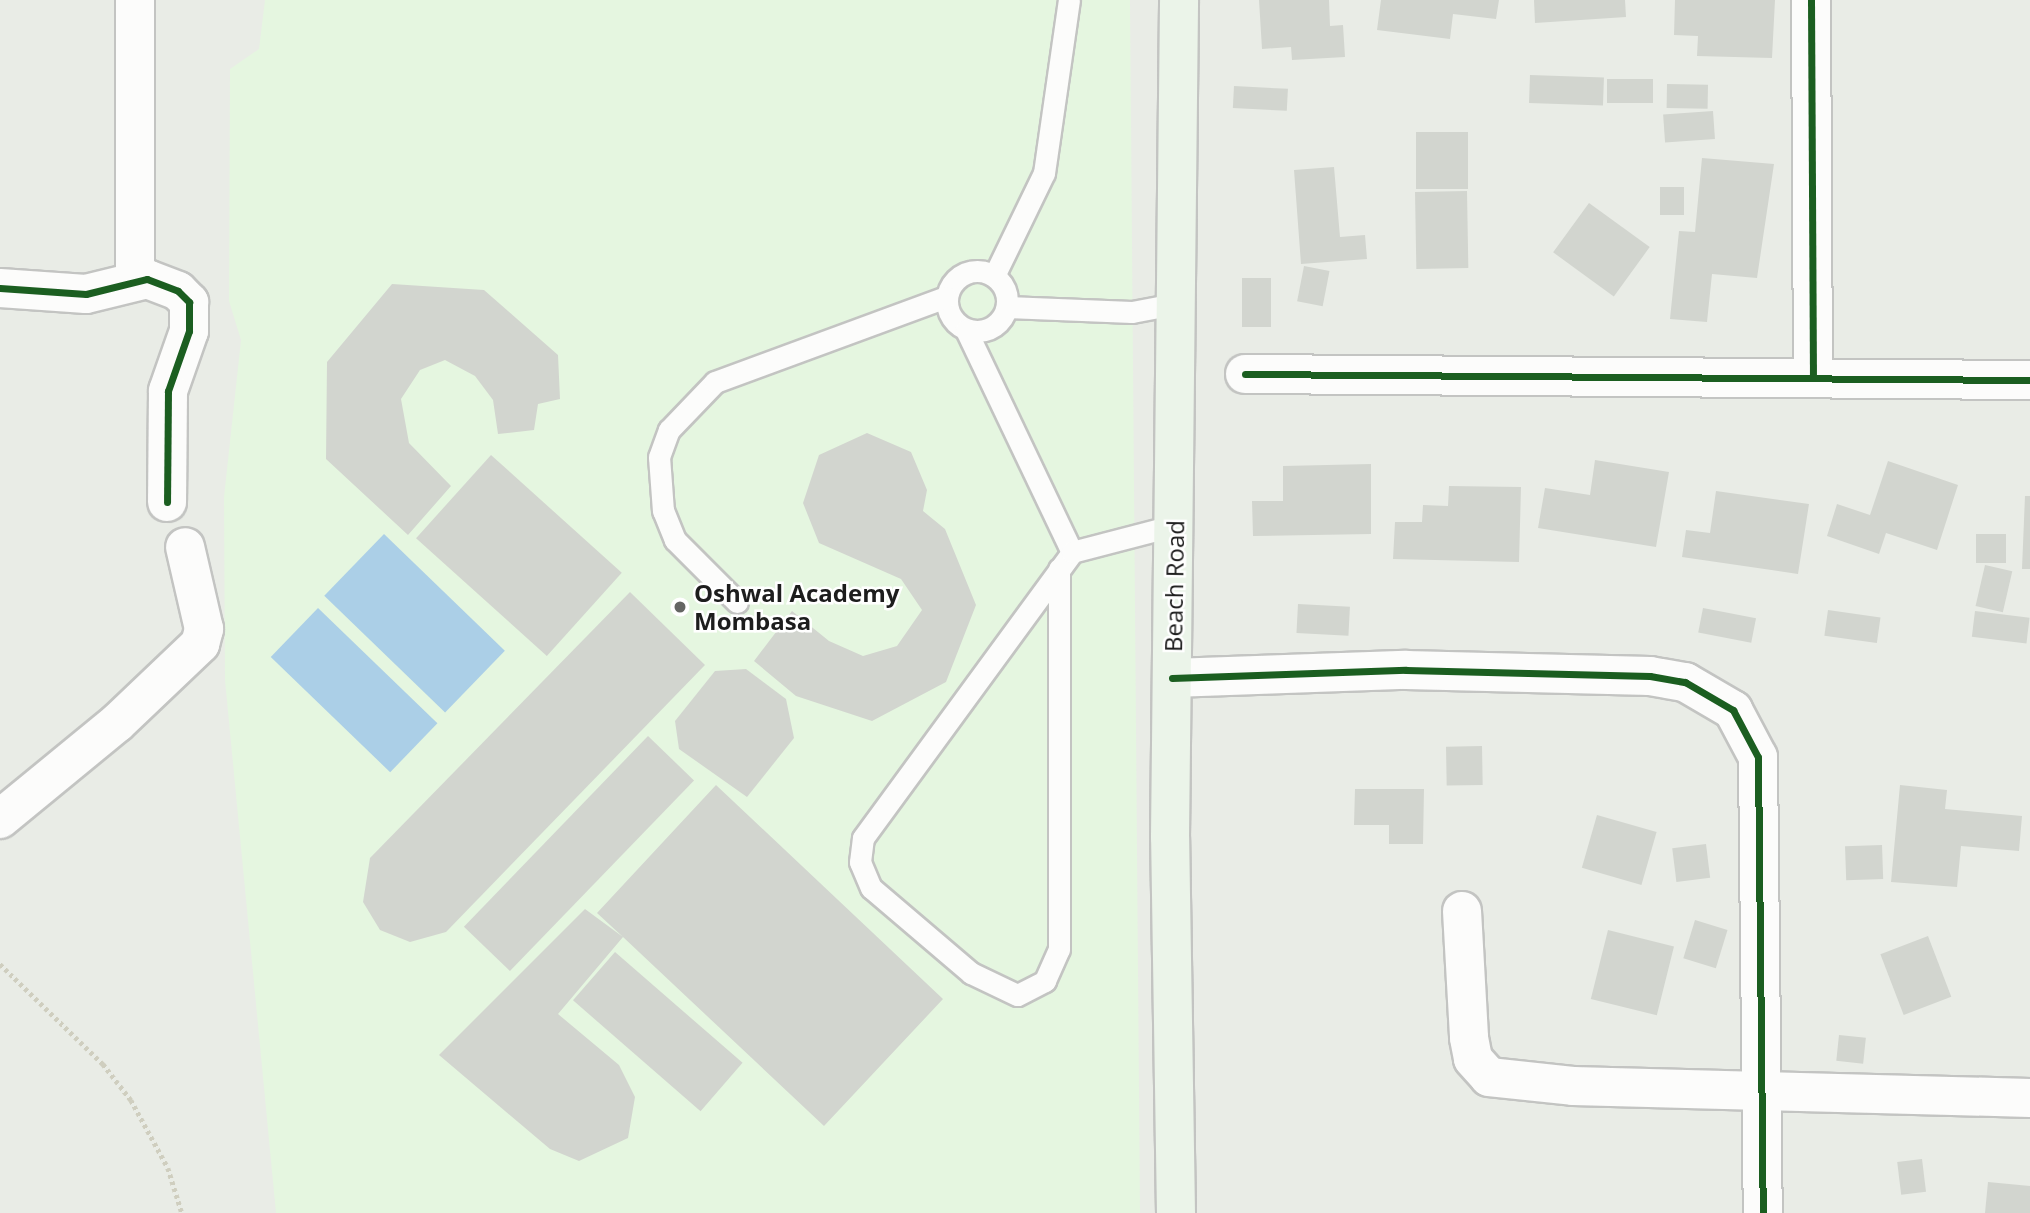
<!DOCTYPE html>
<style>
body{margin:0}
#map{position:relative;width:2030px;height:1213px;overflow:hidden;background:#e9ece6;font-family:"Open Sans",sans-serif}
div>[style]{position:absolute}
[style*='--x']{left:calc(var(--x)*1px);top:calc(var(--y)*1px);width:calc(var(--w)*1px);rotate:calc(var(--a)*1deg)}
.education>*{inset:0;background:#e5f6e0}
.pitch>*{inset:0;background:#abcfe7;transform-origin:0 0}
.building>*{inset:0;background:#d2d5cf;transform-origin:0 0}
.path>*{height:4.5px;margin-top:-2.25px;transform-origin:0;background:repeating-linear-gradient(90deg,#cfcebf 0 3.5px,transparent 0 7px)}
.roads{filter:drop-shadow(2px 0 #c3c4c2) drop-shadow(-2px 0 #c3c4c2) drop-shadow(0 2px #c3c4c2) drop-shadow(0 -2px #c3c4c2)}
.service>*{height:21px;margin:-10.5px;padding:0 10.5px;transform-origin:10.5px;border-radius:10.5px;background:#fcfcfb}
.service>.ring{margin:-10.5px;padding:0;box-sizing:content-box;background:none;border:21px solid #fcfcfb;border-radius:50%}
.minor>*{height:38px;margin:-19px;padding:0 19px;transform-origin:19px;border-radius:19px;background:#fcfcfb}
.secondary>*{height:38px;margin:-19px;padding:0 19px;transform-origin:19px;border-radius:19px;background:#ebf4e9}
.cycleway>*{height:7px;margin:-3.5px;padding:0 3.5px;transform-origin:3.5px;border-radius:3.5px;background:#1b5e20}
.dots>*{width:19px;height:19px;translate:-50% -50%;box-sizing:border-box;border:4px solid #fff;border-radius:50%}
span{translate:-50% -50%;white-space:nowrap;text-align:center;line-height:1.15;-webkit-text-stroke:5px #fff;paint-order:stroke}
.street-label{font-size:24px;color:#1d1d1d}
.poi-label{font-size:24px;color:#1d1d1d;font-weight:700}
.left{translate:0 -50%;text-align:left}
</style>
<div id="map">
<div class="education">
<i style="clip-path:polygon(265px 0,1130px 0,1140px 1213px,276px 1213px,225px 680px,224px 497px,241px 340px,229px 301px,230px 69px,259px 49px)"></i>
</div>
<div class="pitch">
<i style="left:384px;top:534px;width:168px;height:86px;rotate:44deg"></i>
<i style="left:318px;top:608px;width:166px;height:68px;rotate:44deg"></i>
</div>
<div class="building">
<i style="clip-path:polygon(1259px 0,1329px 0,1330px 26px,1343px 25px,1345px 57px,1292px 60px,1291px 47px,1262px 49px)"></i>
<i style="clip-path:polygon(1381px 0,1499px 0,1496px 19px,1453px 14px,1450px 39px,1377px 30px)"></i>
<i style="clip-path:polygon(1534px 0,1625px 0,1626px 17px,1535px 23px)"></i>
<i style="clip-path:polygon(1675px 0,1775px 0,1772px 58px,1697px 56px,1698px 36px,1674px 35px)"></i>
<i style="left:1530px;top:75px;width:74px;height:28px;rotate:2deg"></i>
<i style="left:1607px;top:79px;width:46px;height:24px"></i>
<i style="left:1667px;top:84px;width:41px;height:24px;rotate:1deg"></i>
<i style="left:1234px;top:86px;width:54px;height:22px;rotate:3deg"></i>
<i style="left:1713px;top:111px;width:28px;height:50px;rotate:86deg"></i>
<i style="left:1416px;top:132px;width:52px;height:57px"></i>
<i style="clip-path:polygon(1702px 158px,1774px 164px,1757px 278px,1712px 274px,1707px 322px,1670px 319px,1679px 231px,1695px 232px)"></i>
<i style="clip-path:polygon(1334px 167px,1340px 237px,1365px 235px,1367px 259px,1301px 264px,1294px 170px)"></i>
<i style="left:1660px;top:187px;width:24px;height:28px"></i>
<i style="left:1467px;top:191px;width:77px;height:52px;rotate:89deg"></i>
<i style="left:1589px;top:203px;width:75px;height:61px;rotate:36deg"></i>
<i style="left:1304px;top:266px;width:26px;height:36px;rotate:11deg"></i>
<i style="left:1242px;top:278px;width:29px;height:49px"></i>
<i style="clip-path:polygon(392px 284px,484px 290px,558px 355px,560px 399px,538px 404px,534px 430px,498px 434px,493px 400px,475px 376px,445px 360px,420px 370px,401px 399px,409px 443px,451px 486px,408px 535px,326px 459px,327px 362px)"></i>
<i style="clip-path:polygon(867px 433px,911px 452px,927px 490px,923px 511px,945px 529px,976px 605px,946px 682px,872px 721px,796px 696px,754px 661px,792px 611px,829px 641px,863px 656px,897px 646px,922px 610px,901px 579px,819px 543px,803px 503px,819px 455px)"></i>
<i style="left:491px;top:455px;width:176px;height:112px;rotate:42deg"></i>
<i style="clip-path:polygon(1595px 460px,1669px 472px,1656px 547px,1538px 528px,1545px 488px,1590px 495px)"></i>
<i style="clip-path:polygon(1888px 461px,1958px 485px,1937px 550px,1886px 533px,1879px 554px,1827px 536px,1837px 504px,1870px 515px)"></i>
<i style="clip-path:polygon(1371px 464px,1371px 534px,1253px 536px,1252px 501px,1283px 501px,1283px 466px)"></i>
<i style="clip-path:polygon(1449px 486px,1521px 487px,1519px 562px,1393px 559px,1395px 522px,1422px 522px,1423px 505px,1448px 506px)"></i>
<i style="clip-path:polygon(1716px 491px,1809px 504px,1798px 574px,1682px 557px,1686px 530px,1710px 533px)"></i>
<i style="clip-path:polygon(2025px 496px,2030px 496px,2030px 569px,2022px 569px)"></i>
<i style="left:1976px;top:534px;width:30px;height:29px"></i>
<i style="left:1985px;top:565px;width:28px;height:42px;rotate:13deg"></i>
<i style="clip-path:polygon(630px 592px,705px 665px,446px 932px,410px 942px,380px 930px,363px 902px,370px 858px)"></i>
<i style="left:1298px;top:604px;width:52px;height:29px;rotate:3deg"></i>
<i style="left:1703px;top:608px;width:54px;height:25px;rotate:11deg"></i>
<i style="left:1828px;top:610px;width:53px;height:26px;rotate:8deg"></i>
<i style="left:1975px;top:611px;width:55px;height:26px;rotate:7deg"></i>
<i style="clip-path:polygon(746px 669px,786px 699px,794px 738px,747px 797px,679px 749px,675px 721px,715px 671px)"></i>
<i style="left:648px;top:736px;width:64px;height:265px;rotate:44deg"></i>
<i style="left:1482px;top:746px;width:39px;height:36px;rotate:89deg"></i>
<i style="clip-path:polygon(716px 785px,943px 999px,824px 1126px,623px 937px,558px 1014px,619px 1065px,635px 1097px,628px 1138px,579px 1161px,550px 1149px,439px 1055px,585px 909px,623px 937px,597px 913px)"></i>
<i style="clip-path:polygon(1900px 785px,1947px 790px,1945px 809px,2022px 816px,2019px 851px,1961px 846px,1957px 887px,1891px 882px)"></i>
<i style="clip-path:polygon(1355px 789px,1424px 789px,1423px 844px,1389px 844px,1389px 825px,1354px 825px)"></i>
<i style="left:1597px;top:815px;width:62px;height:55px;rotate:16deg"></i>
<i style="left:1706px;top:844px;width:34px;height:34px;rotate:83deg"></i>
<i style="left:1882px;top:845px;width:34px;height:37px;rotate:88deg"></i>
<i style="left:1695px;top:920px;width:34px;height:40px;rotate:17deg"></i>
<i style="left:1608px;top:930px;width:68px;height:71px;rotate:14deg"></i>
<i style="left:1928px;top:936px;width:65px;height:51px;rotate:69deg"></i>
<i style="left:615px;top:952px;width:169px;height:64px;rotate:41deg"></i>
<i style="left:1839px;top:1035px;width:27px;height:26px;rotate:6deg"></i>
<i style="left:1922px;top:1159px;width:33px;height:25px;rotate:83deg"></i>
<i style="clip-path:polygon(1988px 1182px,2030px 1186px,2030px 1213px,1985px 1213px)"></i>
</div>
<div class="path">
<i style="--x:0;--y:964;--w:144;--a:44.2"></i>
<i style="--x:103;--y:1064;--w:46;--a:52.1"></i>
<i style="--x:131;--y:1100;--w:77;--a:61.4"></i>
<i style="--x:168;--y:1168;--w:47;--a:72.7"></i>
</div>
<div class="roads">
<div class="service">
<i class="ring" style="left:947px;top:271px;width:39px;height:39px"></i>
<i style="--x:994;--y:276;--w:114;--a:-64.1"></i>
<i style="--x:1044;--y:173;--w:175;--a:-81.8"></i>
<i style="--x:1007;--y:307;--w:125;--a:2.3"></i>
<i style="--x:1132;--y:312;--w:43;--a:-10.8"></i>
<i style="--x:966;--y:330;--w:246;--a:64.5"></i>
<i style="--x:1059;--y:569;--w:380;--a:90"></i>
<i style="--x:1059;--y:949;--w:35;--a:114"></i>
<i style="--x:1045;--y:981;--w:31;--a:153"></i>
<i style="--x:1017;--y:995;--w:51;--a:-154.4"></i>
<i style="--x:971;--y:973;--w:131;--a:-139.6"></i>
<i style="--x:871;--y:888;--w:28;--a:-113"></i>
<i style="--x:860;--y:862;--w:24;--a:-83"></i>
<i style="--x:863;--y:838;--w:354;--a:-53.8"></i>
<i style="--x:1072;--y:552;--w:107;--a:-14.6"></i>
<i style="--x:737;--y:602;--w:88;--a:-135"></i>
<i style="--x:675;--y:540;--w:31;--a:-112"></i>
<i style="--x:663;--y:511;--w:54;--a:-94.2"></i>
<i style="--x:659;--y:457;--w:29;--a:-70"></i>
<i style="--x:669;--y:430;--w:66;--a:-46.2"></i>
<i style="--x:715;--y:382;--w:246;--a:-20.2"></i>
</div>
<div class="minor">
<i style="--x:135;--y:0;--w:279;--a:90"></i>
<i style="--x:1811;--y:0;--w:378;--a:89.7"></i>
<i style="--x:0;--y:288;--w:86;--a:4"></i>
<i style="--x:86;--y:294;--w:63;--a:-13.8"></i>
<i style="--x:147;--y:279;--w:33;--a:21"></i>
<i style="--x:178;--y:291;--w:16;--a:45"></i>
<i style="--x:189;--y:302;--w:29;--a:90"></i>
<i style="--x:189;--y:331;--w:64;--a:109.3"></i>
<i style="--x:168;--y:391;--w:111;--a:90.5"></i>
<i style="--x:1245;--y:374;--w:785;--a:0.44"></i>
<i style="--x:1172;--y:678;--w:234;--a:-2"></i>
<i style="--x:1406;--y:670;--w:244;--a:1.4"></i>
<i style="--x:1650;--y:676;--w:36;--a:10"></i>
<i style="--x:1685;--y:682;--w:56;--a:30.3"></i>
<i style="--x:1733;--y:710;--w:53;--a:62"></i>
<i style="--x:1758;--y:757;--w:456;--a:89.4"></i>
<i style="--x:0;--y:819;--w:151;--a:-39.4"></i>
<i style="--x:117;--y:723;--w:115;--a:-43.6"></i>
<i style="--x:200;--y:644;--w:16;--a:-75"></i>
<i style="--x:204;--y:629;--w:84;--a:-103"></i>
<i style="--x:1462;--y:911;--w:127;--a:86.8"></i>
<i style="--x:1469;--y:1038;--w:21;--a:79"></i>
<i style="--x:1473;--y:1059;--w:24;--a:48"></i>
<i style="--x:1489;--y:1077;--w:84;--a:6.1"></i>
<i style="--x:1573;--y:1086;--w:457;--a:1.5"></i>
</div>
<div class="secondary">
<i style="--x:1176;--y:1213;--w:376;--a:-90.9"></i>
<i style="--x:1170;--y:837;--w:837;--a:-89.38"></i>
</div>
</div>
<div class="cycleway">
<i style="--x:1811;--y:0;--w:378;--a:89.7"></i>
<i style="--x:0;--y:288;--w:86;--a:4"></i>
<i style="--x:86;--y:294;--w:63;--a:-13.8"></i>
<i style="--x:147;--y:279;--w:33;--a:21"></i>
<i style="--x:178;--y:291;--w:16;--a:45"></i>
<i style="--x:189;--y:302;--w:29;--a:90"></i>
<i style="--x:189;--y:331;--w:64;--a:109.3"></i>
<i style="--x:168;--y:391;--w:111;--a:90.5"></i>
<i style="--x:1245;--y:374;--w:785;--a:0.44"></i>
<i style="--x:1172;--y:678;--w:234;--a:-2"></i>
<i style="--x:1406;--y:670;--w:244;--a:1.4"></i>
<i style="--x:1650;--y:676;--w:36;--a:10"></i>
<i style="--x:1685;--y:682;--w:56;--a:30.3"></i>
<i style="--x:1733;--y:710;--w:53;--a:62"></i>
<i style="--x:1758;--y:757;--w:456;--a:89.4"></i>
</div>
<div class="dots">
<i style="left:680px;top:607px;background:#646563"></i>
</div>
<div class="street-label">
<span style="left:1174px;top:586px;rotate:-89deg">Beach Road</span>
</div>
<div class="poi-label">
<span class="left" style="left:694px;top:607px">Oshwal Academy<br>Mombasa</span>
</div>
</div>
